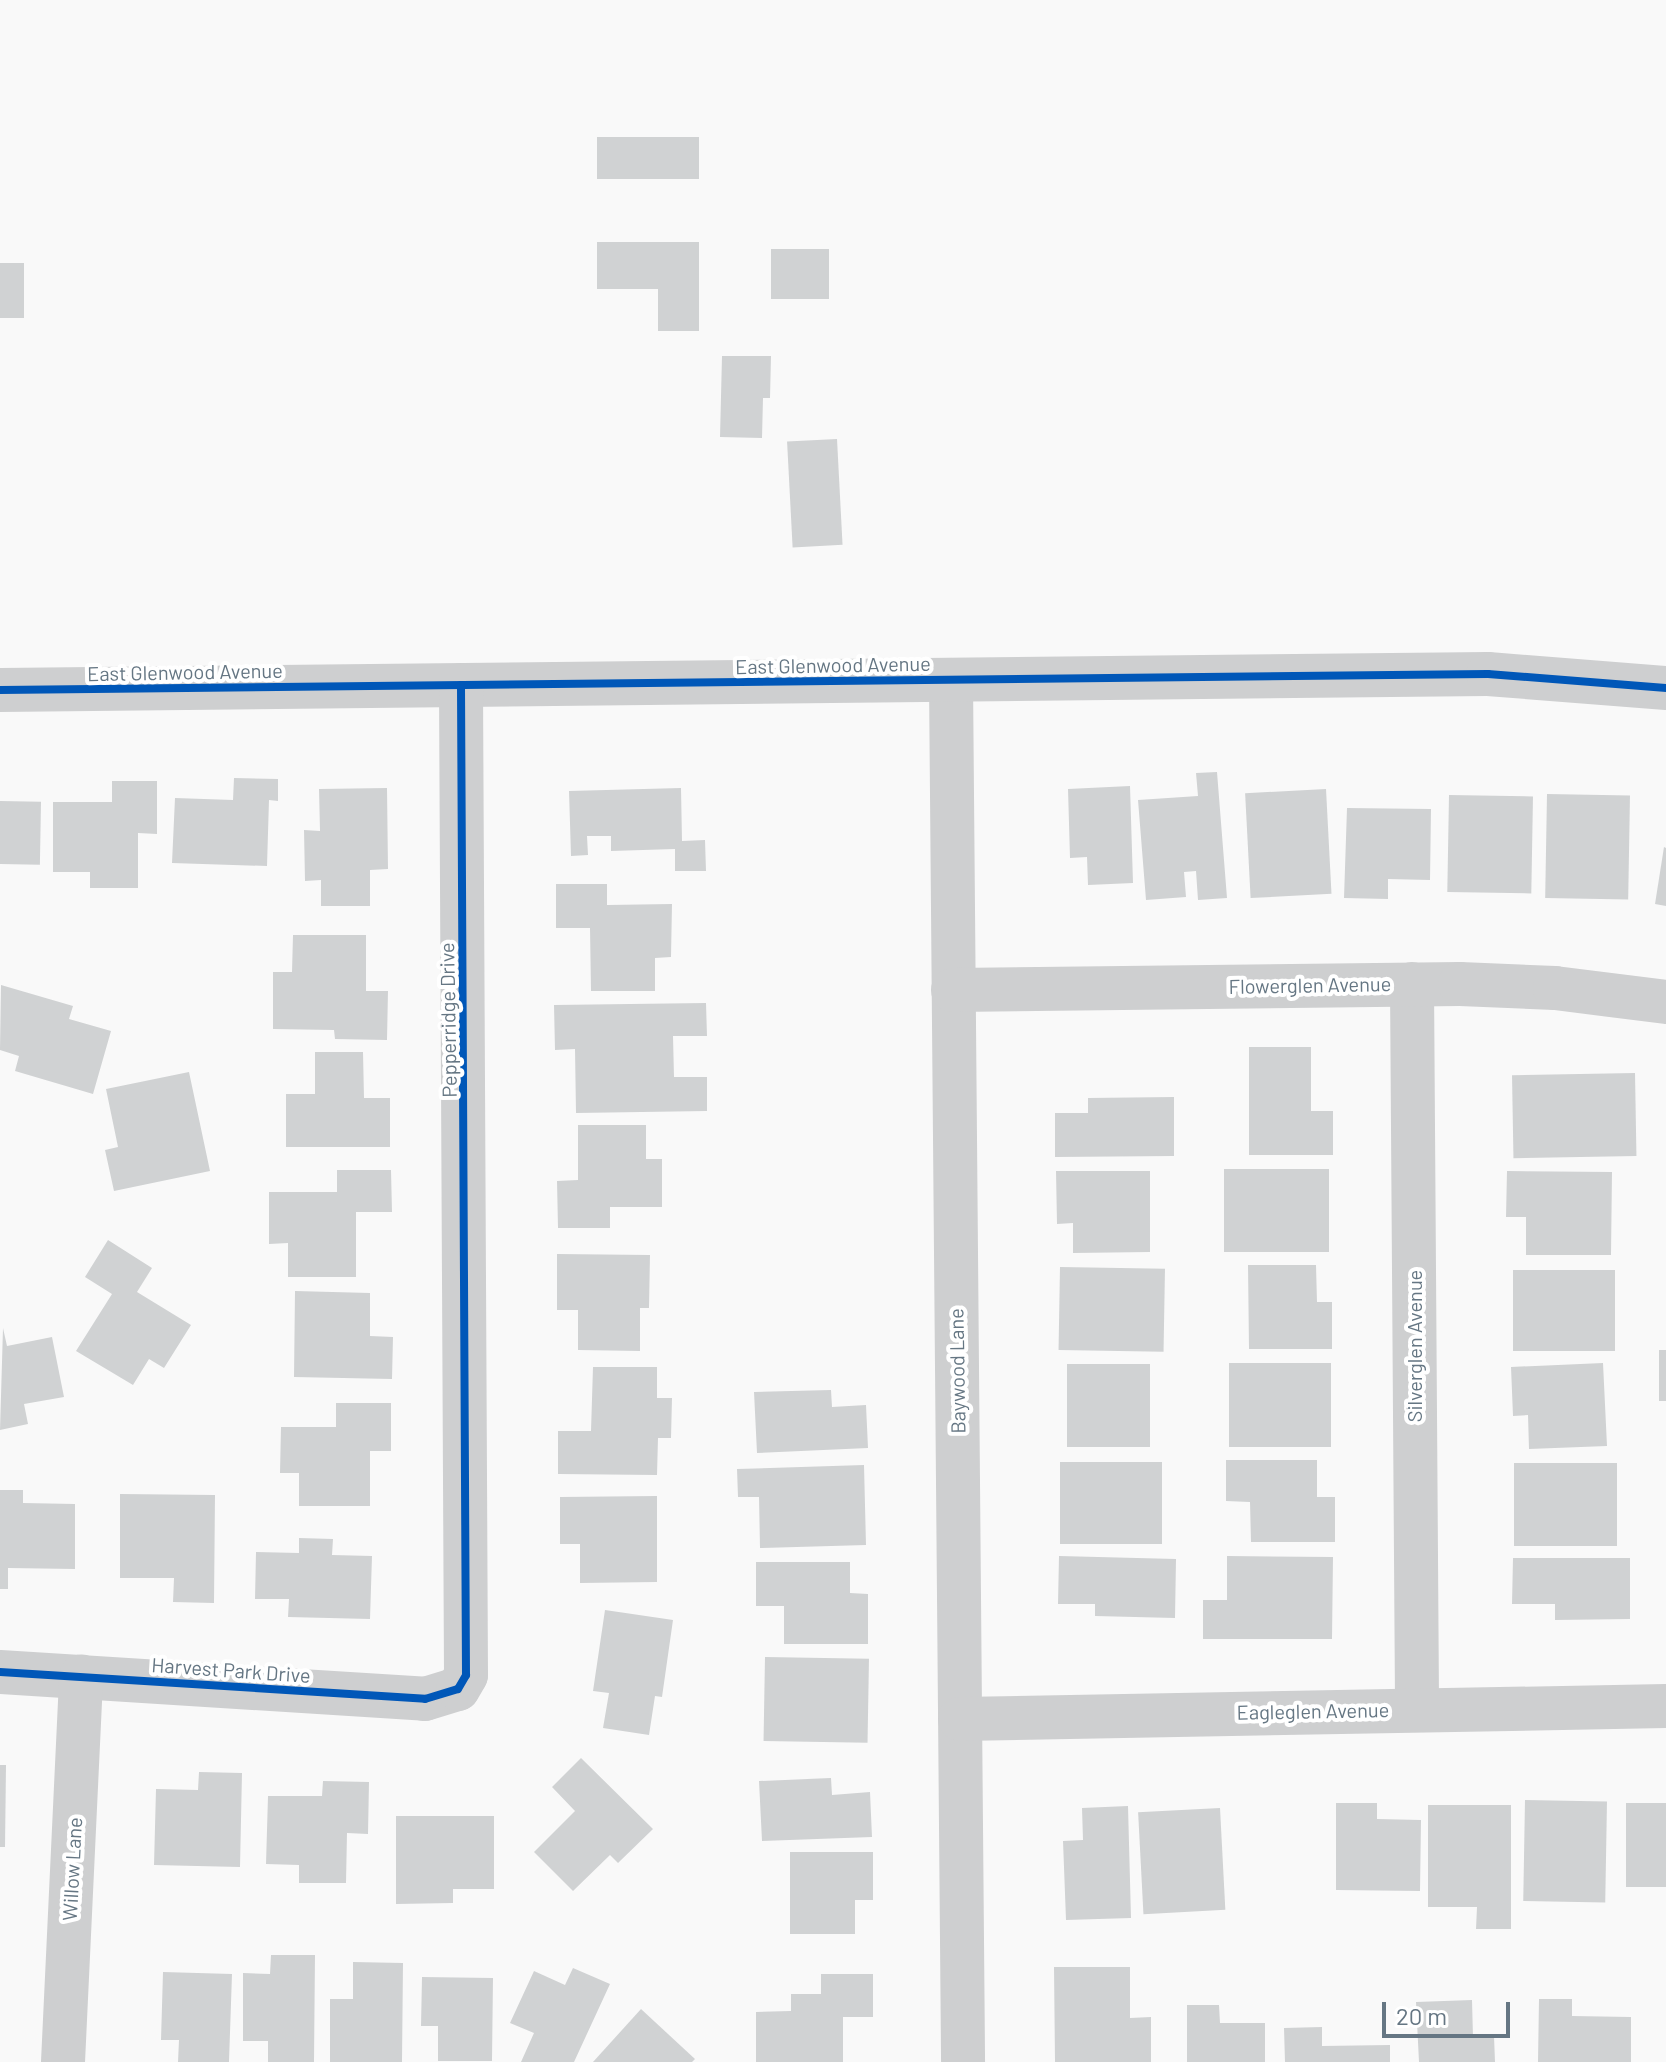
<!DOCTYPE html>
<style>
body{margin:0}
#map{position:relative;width:1666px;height:2062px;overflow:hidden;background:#f9f9f9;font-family:Barlow,sans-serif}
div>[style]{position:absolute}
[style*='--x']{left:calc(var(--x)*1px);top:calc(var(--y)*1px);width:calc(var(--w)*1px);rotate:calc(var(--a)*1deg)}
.building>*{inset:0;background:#d0d2d3;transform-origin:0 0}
.minor>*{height:44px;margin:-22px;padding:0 22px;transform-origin:22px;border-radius:22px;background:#cecfd0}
.cycleway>*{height:8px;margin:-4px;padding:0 4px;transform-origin:4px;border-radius:4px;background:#0057b8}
span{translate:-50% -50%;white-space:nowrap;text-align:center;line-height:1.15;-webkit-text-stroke:8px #fff;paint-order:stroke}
.street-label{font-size:20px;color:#657683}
.scale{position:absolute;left:1382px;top:2002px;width:128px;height:36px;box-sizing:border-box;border:4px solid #657683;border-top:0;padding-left:10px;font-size:24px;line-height:28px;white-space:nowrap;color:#657683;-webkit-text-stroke:6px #fff;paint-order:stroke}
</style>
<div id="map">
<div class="building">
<i style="left:597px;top:137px;width:102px;height:42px"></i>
<i style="clip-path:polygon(597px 242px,699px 242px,699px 331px,658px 331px,658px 289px,597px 289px)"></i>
<i style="left:829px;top:249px;width:50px;height:58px;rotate:90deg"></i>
<i style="left:0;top:263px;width:24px;height:55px"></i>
<i style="clip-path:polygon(722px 356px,771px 356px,770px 398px,763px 398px,762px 438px,720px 437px)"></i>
<i style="left:837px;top:439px;width:106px;height:50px;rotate:87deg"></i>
<i style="clip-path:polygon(1217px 772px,1227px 898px,1198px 900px,1196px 871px,1184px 872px,1186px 897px,1146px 900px,1138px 800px,1198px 796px,1196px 773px)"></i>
<i style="clip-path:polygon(234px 778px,278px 779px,278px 801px,269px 800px,267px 866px,172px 863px,175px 798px,233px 800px)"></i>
<i style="clip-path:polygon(112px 781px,157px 781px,157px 834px,138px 833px,138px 888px,90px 888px,90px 872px,53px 872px,53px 802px,112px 802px)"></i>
<i style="clip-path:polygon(1130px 786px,1133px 883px,1088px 885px,1087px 857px,1070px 858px,1068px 789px)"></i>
<i style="clip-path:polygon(387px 788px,388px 869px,370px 870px,370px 906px,321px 906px,321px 880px,305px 881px,304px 830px,320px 831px,319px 789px)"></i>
<i style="clip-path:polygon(681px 788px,682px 841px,705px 840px,706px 871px,675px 871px,675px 849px,611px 851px,611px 836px,587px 836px,588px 855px,571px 856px,569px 791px)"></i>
<i style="left:1326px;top:789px;width:105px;height:81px;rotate:87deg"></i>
<i style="left:1547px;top:794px;width:83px;height:104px;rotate:1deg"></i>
<i style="left:1449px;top:795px;width:84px;height:97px;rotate:1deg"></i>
<i style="left:0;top:801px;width:41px;height:63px;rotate:1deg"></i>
<i style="clip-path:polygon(1347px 808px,1431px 809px,1430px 880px,1388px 879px,1388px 899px,1344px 898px)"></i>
<i style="clip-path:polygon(1664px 847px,1666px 848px,1666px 906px,1655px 904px)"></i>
<i style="clip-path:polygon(556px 884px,607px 884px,607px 905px,672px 904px,671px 957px,655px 958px,655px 991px,591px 991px,590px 928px,556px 928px)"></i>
<i style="clip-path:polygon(293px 935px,366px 935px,366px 991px,388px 991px,387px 1040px,335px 1039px,334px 1030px,273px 1029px,273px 972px,292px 972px)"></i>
<i style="clip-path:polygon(1px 985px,73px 1006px,69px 1019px,111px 1031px,93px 1094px,15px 1071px,19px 1056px,0 1050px)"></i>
<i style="clip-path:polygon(706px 1003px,707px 1036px,673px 1036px,674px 1077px,707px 1077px,707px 1111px,576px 1113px,575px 1049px,555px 1050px,554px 1005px)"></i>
<i style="clip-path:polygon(1249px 1047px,1311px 1047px,1311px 1111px,1333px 1111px,1333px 1155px,1249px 1155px)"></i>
<i style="clip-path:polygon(315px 1052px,363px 1052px,364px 1098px,390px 1098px,390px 1147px,286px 1147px,286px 1094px,315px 1094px)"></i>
<i style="clip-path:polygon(189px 1072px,210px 1171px,114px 1191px,105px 1150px,118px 1147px,106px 1089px)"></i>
<i style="left:1635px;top:1073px;width:83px;height:123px;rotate:89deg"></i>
<i style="clip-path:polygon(1174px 1097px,1174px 1156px,1055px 1157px,1055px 1113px,1088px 1113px,1088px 1098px)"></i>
<i style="clip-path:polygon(578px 1125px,646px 1125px,646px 1159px,662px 1159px,662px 1207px,610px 1207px,610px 1228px,558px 1228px,557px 1181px,578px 1180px)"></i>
<i style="left:1329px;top:1169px;width:83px;height:105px;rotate:90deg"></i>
<i style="clip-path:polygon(337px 1170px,391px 1170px,392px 1212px,356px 1212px,356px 1277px,288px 1277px,288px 1243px,269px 1244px,269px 1192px,337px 1192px)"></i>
<i style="clip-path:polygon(1056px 1171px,1150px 1171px,1150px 1252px,1073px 1253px,1073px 1223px,1057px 1224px)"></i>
<i style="clip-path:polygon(1507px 1171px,1612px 1172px,1611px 1255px,1526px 1255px,1526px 1217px,1506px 1217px)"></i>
<i style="clip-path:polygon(108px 1240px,152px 1268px,137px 1292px,191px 1325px,164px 1368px,149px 1359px,133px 1385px,76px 1351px,112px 1294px,85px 1277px)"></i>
<i style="clip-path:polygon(557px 1254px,650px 1255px,649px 1308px,640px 1308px,640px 1351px,578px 1350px,578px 1310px,557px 1310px)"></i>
<i style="clip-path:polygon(1248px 1265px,1316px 1265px,1317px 1302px,1332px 1302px,1332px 1349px,1249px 1349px)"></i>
<i style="left:1060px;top:1267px;width:105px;height:83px;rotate:1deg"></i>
<i style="left:1513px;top:1270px;width:102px;height:81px"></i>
<i style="clip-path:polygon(295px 1291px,370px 1293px,370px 1336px,393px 1337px,392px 1379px,294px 1377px)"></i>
<i style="clip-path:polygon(3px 1328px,7px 1346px,52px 1337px,64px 1397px,24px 1404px,28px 1424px,0 1430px)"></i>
<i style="left:1659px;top:1350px;width:7px;height:51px"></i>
<i style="left:1229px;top:1363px;width:102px;height:84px"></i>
<i style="clip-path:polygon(1603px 1363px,1607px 1446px,1529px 1449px,1528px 1415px,1513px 1416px,1511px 1367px)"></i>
<i style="left:1067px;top:1364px;width:83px;height:83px"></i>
<i style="clip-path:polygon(593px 1367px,657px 1367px,657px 1398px,672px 1398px,671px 1438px,658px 1438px,657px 1475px,558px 1474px,558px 1431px,591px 1431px)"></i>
<i style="clip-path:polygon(831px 1390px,832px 1407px,866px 1405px,868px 1448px,757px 1453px,754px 1392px)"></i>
<i style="clip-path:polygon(336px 1403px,391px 1403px,391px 1451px,370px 1451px,370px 1506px,299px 1506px,299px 1473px,280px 1473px,281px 1427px,336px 1427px)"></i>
<i style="clip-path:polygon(1226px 1460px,1317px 1460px,1317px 1497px,1335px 1497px,1335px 1542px,1251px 1542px,1250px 1502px,1226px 1501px)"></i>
<i style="left:1060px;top:1462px;width:102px;height:82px"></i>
<i style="left:1514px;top:1463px;width:103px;height:83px"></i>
<i style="clip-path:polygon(864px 1465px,866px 1545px,760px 1548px,759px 1497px,738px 1497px,737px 1469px)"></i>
<i style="clip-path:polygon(0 1490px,23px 1490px,23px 1503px,75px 1504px,75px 1569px,8px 1568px,8px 1589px,0 1589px)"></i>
<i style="clip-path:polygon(120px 1494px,215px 1495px,214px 1603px,173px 1602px,174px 1578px,120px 1578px)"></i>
<i style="clip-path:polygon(657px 1496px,657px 1582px,580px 1583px,580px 1544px,560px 1544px,560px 1497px)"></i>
<i style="clip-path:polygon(299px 1538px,333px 1539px,332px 1555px,372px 1556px,370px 1619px,288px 1617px,289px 1599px,255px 1599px,256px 1552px,299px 1553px)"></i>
<i style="clip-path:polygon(1059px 1556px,1176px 1559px,1175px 1618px,1095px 1616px,1095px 1604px,1058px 1604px)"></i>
<i style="clip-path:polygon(1227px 1556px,1333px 1557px,1332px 1639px,1203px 1639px,1203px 1600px,1227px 1600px)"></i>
<i style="clip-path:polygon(1513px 1558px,1630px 1558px,1630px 1619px,1555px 1620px,1555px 1604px,1512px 1604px)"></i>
<i style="clip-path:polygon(756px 1562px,850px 1562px,850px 1593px,868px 1594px,868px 1644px,784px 1644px,784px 1606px,756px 1606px)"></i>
<i style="clip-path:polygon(605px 1610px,673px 1620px,662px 1697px,655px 1696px,649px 1735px,603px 1728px,609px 1693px,593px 1691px)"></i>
<i style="left:765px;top:1657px;width:104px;height:84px;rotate:1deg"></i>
<i style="clip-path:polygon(581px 1758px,653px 1829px,618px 1863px,610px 1855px,573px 1891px,534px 1852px,575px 1811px,552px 1787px)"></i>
<i style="clip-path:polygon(0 1765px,6px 1765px,5px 1847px,0 1847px)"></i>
<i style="clip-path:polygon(199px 1772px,242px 1773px,240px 1867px,154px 1865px,156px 1789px,198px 1790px)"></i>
<i style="clip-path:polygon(831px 1778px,832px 1795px,870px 1792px,872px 1837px,762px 1841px,759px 1781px)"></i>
<i style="clip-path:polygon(323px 1781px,369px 1782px,368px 1834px,347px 1833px,346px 1883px,299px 1883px,299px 1865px,266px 1864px,268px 1796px,322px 1796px)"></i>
<i style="left:1525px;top:1800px;width:82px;height:101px;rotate:1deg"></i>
<i style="clip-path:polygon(1336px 1803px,1377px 1803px,1377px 1819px,1421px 1820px,1420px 1891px,1336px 1890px)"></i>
<i style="left:1626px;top:1803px;width:40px;height:84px"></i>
<i style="clip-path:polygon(1428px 1805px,1511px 1805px,1511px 1929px,1476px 1929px,1477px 1907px,1428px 1907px)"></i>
<i style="clip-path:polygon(1128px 1806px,1131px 1918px,1066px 1920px,1063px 1841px,1083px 1840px,1082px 1808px)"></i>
<i style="left:1220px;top:1808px;width:102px;height:82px;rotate:87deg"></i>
<i style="clip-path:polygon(396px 1816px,494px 1816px,494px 1889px,453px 1889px,453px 1903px,396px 1904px)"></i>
<i style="clip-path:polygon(790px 1852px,873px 1852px,873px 1900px,855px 1900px,855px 1934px,790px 1934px)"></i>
<i style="clip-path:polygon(271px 1955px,315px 1955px,314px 2062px,268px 2062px,268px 2041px,243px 2041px,243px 1973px,270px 1974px)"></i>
<i style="clip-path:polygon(353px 1962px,403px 1963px,402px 2062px,330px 2062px,330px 1999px,353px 1999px)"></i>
<i style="clip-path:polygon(1054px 1967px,1130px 1967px,1130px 2018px,1151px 2017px,1151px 2062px,1055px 2062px)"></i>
<i style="clip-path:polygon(573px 1968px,610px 1984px,574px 2062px,521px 2062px,534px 2033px,510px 2023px,534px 1971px,565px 1985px)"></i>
<i style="clip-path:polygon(163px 1972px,232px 1974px,229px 2062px,178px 2062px,179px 2040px,161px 2040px)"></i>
<i style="clip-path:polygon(821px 1974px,873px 1974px,873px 2017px,843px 2017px,843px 2062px,756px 2062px,756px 2012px,791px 2011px,791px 1994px,821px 1994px)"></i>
<i style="clip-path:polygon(422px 1977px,493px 1978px,492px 2061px,438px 2061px,438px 2026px,421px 2026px)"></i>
<i style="clip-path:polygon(1539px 1999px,1572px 1999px,1572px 2016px,1631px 2017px,1631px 2062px,1538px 2062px)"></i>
<i style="clip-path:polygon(1472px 2000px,1473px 2037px,1494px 2036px,1495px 2062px,1419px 2062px,1416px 2002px)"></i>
<i style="clip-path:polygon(1187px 2005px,1219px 2005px,1220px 2023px,1265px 2023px,1265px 2062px,1187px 2062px)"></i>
<i style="clip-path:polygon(641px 2009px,695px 2059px,692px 2062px,593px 2062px)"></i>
<i style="clip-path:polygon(1322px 2027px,1322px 2046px,1390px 2045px,1390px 2062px,1285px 2062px,1284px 2028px)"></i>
</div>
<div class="minor">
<i style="--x:951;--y:680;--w:1382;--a:89.5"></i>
<i style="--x:0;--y:690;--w:1488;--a:-0.62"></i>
<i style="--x:1488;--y:674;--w:179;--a:4.5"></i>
<i style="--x:1412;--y:984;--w:725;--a:89.6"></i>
<i style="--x:953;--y:990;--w:507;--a:-0.68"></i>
<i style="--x:1460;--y:984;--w:95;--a:2.4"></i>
<i style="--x:1555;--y:988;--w:112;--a:7.2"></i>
<i style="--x:0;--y:1672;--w:426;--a:3.6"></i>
<i style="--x:425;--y:1699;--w:34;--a:-17"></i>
<i style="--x:458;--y:1689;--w:16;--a:-60"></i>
<i style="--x:466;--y:1675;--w:990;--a:-90.29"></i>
<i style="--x:960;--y:1719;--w:706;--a:-1.05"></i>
<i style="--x:63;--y:2062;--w:386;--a:-87.3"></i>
</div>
<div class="cycleway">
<i style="--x:0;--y:690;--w:1488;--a:-0.62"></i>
<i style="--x:1488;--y:674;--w:179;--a:4.5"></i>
<i style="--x:0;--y:1672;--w:426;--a:3.6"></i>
<i style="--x:425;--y:1699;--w:34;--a:-17"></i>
<i style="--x:458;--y:1689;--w:16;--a:-60"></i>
<i style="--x:466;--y:1675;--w:990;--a:-90.29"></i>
</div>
<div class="street-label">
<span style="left:833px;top:665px;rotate:-1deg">East Glenwood Avenue</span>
<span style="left:185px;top:672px;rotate:-1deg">East Glenwood Avenue</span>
<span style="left:1310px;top:985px;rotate:-1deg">Flowerglen Avenue</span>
<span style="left:448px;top:1020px;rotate:-91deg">Pepperridge Drive</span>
<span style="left:1414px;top:1346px;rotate:-90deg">Silverglen Avenue</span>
<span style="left:957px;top:1371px;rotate:-91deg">Baywood Lane</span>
<span style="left:231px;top:1670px;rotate:4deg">Harvest Park Drive</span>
<span style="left:1313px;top:1711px;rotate:-1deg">Eagleglen Avenue</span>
<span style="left:72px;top:1869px;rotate:-87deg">Willow Lane</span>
</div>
<div class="scale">20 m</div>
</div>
